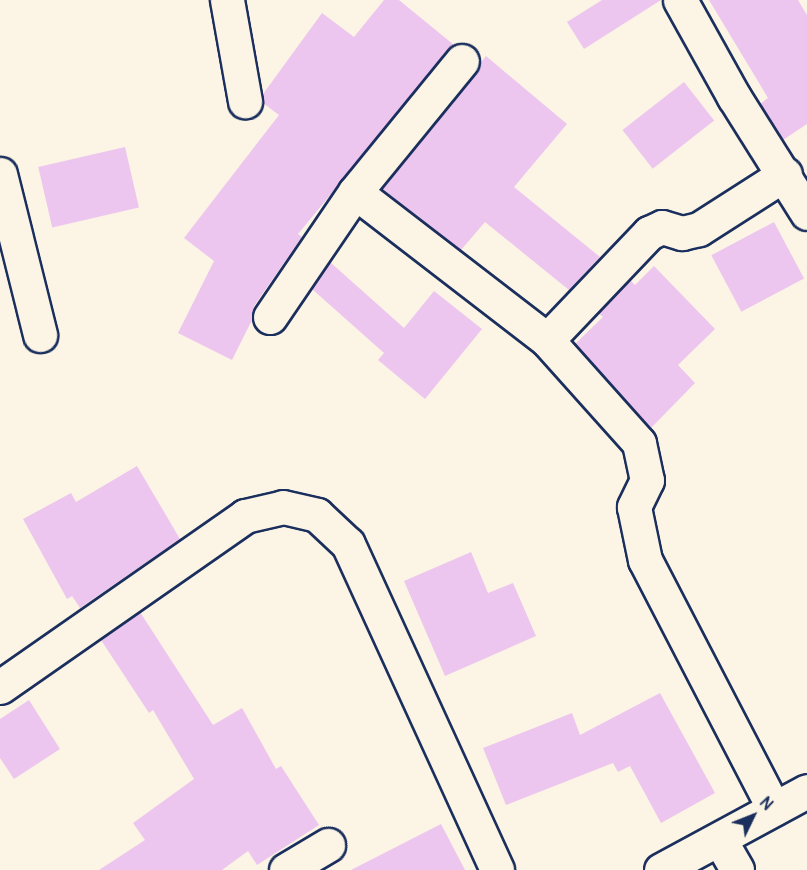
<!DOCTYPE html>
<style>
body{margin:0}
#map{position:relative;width:807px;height:870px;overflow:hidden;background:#fcf5e5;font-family:Pangolin,sans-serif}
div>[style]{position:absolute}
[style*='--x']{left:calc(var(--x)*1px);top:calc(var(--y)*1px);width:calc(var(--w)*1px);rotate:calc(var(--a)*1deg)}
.building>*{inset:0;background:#ecc6ef;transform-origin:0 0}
.roads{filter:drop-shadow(2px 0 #1b2f5e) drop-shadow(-2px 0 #1b2f5e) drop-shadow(0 2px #1b2f5e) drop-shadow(0 -2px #1b2f5e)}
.street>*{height:33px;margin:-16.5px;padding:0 16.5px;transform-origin:16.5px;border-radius:16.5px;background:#fcf5e5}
span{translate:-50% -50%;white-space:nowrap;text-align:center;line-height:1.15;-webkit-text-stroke:5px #fcf5e5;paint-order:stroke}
.north{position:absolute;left:723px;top:786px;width:60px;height:60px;-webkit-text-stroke:4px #fcf5e5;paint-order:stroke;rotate:47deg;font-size:16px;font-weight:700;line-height:24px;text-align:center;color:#1b2f5e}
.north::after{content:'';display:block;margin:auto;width:21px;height:27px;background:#1b2f5e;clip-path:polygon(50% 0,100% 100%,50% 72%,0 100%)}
</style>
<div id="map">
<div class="building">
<i style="clip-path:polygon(384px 0,399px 0,454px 45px,298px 234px,302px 237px,254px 306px,252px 320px,232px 360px,178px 333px,214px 261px,184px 238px,279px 115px,263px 103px,263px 94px,322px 13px,354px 37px)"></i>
<i style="clip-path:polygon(602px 0,661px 0,584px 49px,567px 22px)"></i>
<i style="clip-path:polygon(709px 0,798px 0,807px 15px,807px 124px,783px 140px,760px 104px,768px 98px)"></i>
<i style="clip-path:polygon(486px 56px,567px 124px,514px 187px,600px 257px,569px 290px,485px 222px,461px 250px,382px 189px)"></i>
<i style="left:684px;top:82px;width:49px;height:78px;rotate:52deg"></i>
<i style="left:125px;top:147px;width:62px;height:89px;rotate:77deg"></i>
<i style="left:774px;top:222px;width:64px;height:71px;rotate:62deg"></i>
<i style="clip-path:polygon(330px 262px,404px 328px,434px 291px,482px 329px,425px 399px,378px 360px,384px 353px,312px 289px)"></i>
<i style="clip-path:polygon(654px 266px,715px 329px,678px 365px,695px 383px,651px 428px,575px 344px,603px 317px,598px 313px,630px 280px,635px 285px)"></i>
<i style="clip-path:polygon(137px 466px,180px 539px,80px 608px,72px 596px,67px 599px,23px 519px,71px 493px,76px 502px)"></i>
<i style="clip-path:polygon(471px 552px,488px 593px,513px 583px,536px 636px,445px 676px,404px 581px)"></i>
<i style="clip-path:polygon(140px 612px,213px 725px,242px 708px,276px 769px,281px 766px,319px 825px,257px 865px,248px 851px,222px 870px,99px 870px,145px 840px,133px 823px,194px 779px,153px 710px,149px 713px,101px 640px)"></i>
<i style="clip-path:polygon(660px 693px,715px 793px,661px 823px,630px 766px,618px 772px,613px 763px,506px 805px,483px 748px,572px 713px,580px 735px)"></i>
<i style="clip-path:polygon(29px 700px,60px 749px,14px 779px,0 758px,0 719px)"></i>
<i style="clip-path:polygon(441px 824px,465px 870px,351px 870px)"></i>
</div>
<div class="roads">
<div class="street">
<i style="--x:227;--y:0;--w:103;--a:79.9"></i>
<i style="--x:680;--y:0;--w:111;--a:60.9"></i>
<i style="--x:734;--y:97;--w:137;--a:57.8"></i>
<i style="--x:0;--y:174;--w:166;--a:76"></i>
<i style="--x:355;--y:192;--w:242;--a:37.6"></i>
<i style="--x:547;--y:340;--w:138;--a:48.2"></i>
<i style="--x:639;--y:443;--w:38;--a:78"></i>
<i style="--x:647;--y:480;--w:30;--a:116"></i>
<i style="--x:634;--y:507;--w:54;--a:78.3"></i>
<i style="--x:645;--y:560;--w:280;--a:62.6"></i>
<i style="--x:270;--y:317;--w:151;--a:-55.8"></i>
<i style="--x:355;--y:192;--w:169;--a:-50.8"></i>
<i style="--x:547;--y:340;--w:148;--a:-46.4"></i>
<i style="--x:649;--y:233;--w:14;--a:-25"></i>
<i style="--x:662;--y:227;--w:21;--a:17"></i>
<i style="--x:682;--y:233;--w:17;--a:-13"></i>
<i style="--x:699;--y:229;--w:102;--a:-32.6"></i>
<i style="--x:0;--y:687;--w:299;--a:-34.9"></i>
<i style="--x:245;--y:516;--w:39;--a:-13"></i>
<i style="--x:283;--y:507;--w:35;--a:13"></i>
<i style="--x:317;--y:515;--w:42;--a:43.1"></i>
<i style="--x:348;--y:544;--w:358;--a:65.4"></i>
<i style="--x:720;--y:840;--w:34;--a:60"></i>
<i style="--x:286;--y:870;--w:49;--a:-30.8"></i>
<i style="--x:661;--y:870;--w:166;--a:-28.4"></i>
</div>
</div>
<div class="north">N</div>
</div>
